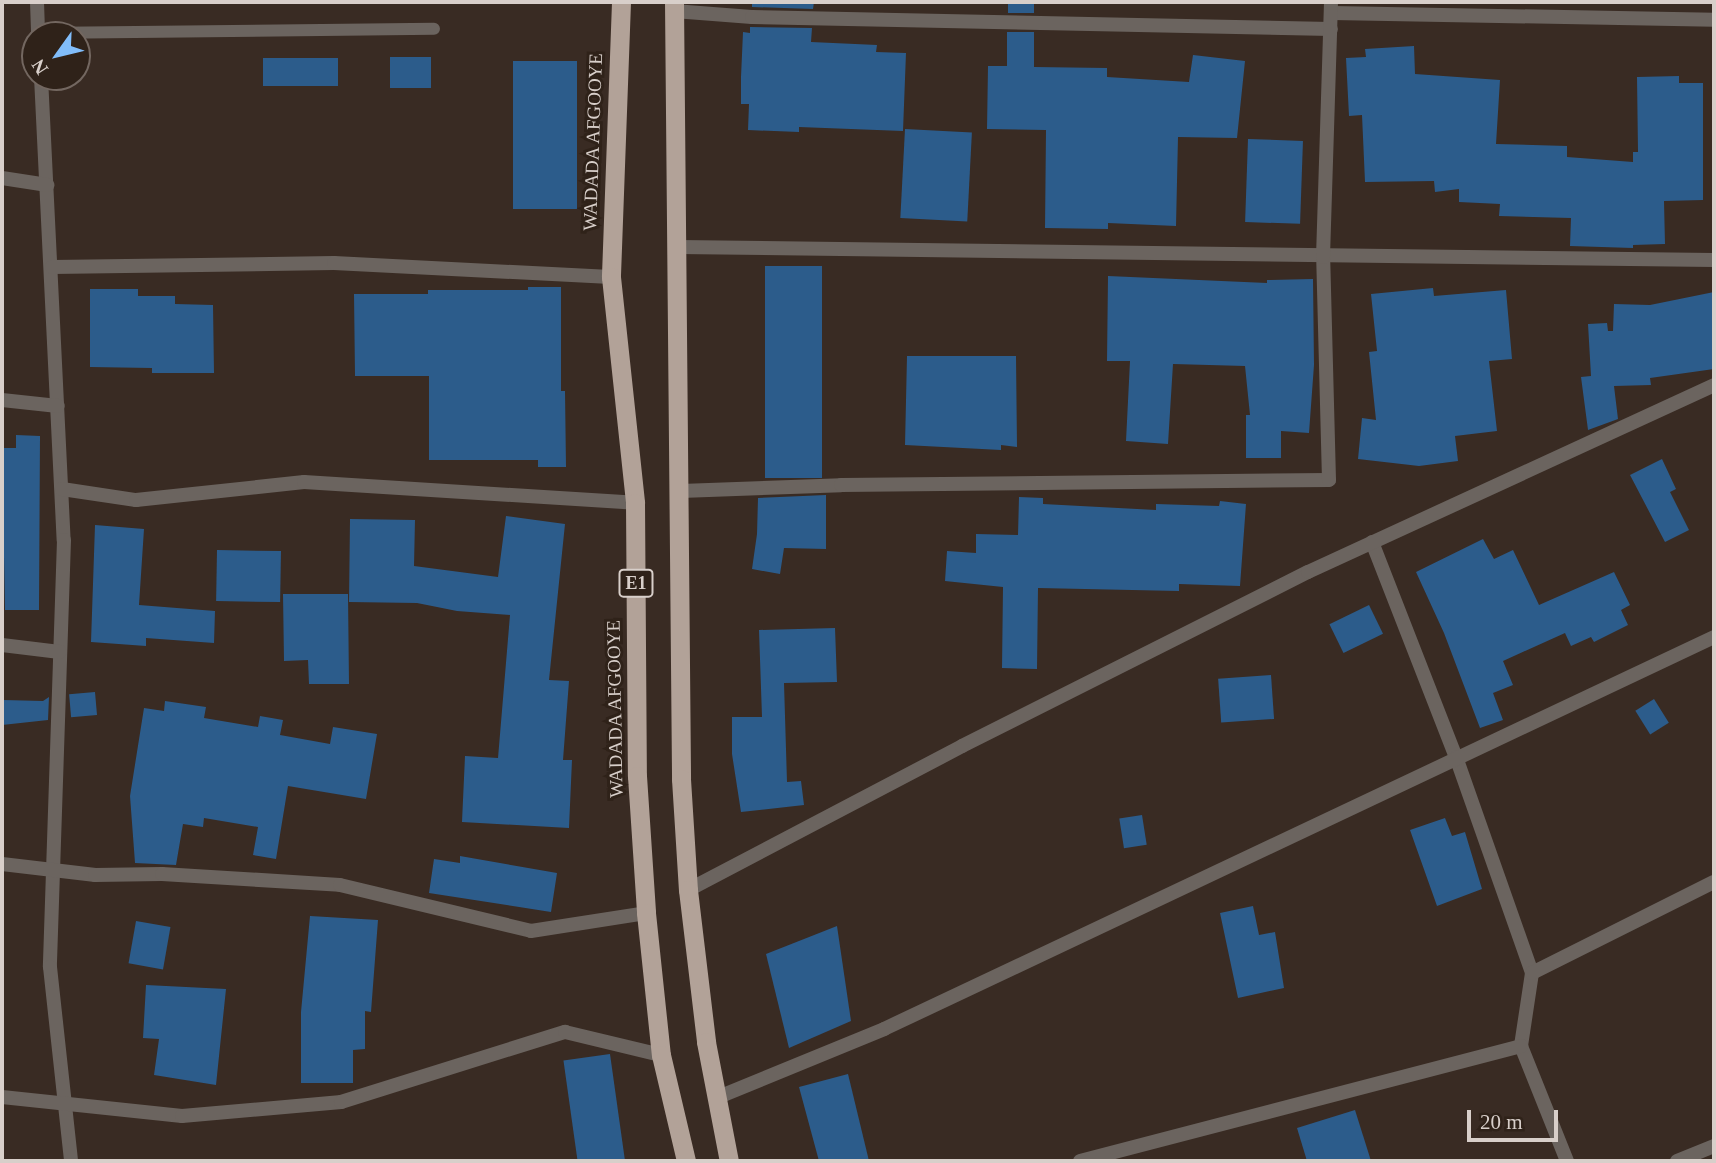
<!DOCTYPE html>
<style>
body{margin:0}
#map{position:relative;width:1716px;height:1163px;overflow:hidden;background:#392b23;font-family:"Times New Roman",serif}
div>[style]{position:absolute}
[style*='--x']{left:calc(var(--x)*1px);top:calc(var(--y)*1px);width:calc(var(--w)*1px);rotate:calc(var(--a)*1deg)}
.building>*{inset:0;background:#2c5c8b;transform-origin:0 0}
.service>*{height:12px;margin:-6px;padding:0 6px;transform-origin:6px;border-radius:6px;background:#6b645f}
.minor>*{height:14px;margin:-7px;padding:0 7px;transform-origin:7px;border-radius:7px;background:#6b645f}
.trunk>*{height:19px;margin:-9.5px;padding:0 9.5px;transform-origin:9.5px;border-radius:9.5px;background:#b2a298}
span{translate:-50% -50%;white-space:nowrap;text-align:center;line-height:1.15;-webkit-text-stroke:6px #2f2219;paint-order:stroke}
.shield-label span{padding:2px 5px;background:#2f2219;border:2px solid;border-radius:5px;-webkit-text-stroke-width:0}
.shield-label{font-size:18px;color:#d8cfca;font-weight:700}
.street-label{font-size:19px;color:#d8cfca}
.frame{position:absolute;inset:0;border:4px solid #d8cfca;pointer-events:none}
.north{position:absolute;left:21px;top:21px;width:70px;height:70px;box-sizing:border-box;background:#2f2219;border:2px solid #736760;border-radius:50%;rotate:236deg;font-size:19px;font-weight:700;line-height:28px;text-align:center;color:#d8cfca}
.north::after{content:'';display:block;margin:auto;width:24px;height:32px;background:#81bdfa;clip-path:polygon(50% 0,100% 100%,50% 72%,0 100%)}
.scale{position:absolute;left:1467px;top:1110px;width:91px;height:32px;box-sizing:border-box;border:4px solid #d8cfca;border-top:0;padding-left:9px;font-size:21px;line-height:24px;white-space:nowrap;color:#d8cfca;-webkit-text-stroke:5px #2f2219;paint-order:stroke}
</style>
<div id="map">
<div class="building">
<i style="clip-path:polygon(752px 2px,814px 2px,813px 9px,752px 7px)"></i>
<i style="left:1008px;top:2px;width:26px;height:11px"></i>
<i style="clip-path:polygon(750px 27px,812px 28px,811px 42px,877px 45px,876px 52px,906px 53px,903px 131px,799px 127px,799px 132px,748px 130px,749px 104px,741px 104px,741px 77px,743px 32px,750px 33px)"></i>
<i style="clip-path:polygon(1007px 32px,1034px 32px,1034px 67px,1107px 68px,1107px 77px,1189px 82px,1193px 55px,1245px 61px,1237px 138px,1178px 137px,1176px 226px,1108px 223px,1108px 229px,1045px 228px,1046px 130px,987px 129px,988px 66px,1007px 66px)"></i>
<i style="clip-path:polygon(1414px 46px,1415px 74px,1500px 80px,1496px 144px,1567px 146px,1567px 157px,1633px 162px,1633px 152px,1638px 152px,1637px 77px,1679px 76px,1679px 83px,1703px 83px,1703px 200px,1664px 201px,1665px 244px,1633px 245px,1633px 248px,1570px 246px,1571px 218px,1499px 216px,1500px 204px,1459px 202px,1459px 189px,1435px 192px,1434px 181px,1365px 182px,1362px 115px,1349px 116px,1346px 58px,1366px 57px,1365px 49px)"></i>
<i style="left:390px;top:57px;width:41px;height:31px"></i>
<i style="left:263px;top:58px;width:75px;height:28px"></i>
<i style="left:513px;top:61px;width:64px;height:148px"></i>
<i style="left:905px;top:129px;width:67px;height:89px;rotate:3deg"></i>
<i style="left:1248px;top:139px;width:55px;height:83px;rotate:2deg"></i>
<i style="left:765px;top:266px;width:57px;height:212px"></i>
<i style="clip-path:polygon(1108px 276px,1267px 283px,1267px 280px,1313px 279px,1314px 365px,1309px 433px,1281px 431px,1281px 458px,1246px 458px,1246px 415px,1250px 415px,1245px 366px,1173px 364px,1168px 444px,1126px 441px,1130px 361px,1107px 361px)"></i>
<i style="clip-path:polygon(528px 287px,561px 287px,561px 391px,565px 391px,566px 467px,538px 467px,538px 460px,429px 460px,429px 376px,355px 376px,354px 294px,428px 294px,428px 290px,528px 290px)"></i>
<i style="clip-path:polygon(1433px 288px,1434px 296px,1506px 290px,1512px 359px,1489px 361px,1497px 431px,1455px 436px,1458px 461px,1419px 466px,1358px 459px,1362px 418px,1376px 420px,1369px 352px,1377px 351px,1371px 294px)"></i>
<i style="clip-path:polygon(90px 289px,138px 289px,138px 296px,175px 296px,175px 304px,213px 305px,214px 373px,152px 373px,152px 368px,90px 367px)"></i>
<i style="clip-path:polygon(1714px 292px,1714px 369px,1650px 378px,1651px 385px,1614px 386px,1618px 419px,1588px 430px,1581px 377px,1591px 376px,1588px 324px,1607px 323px,1608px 331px,1613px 331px,1614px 304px,1650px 305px)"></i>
<i style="clip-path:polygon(907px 356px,1016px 356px,1017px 447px,1001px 445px,1001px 450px,905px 445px)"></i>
<i style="clip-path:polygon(16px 435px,40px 436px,39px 610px,5px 610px,2px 448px,16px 448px)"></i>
<i style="clip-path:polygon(1662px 459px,1676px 489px,1670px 492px,1689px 530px,1665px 542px,1630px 475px)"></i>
<i style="clip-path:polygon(826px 495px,826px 549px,784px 548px,780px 574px,752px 569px,757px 534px,758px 498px)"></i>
<i style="clip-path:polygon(1019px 497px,1043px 498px,1043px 504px,1156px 510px,1156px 504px,1219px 506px,1220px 501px,1246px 504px,1240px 586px,1179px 584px,1179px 591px,1038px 588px,1037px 669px,1002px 668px,1003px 587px,945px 581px,947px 551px,976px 553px,976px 534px,1018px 535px)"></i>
<i style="clip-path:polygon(506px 516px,565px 524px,549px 680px,569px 681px,563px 760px,572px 760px,569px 828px,462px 822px,465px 756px,498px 758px,510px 615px,457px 611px,417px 603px,349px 602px,350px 519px,415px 520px,414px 566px,498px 577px)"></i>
<i style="clip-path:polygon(95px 525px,144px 529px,139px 605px,215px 611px,214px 643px,146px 638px,146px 646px,91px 642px)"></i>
<i style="clip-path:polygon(1483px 539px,1494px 559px,1513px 550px,1539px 605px,1614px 572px,1630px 605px,1621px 610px,1628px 625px,1594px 642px,1591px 637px,1571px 646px,1565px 633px,1503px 661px,1513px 685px,1493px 693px,1503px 720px,1480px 728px,1444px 633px,1416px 572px)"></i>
<i style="left:217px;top:550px;width:64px;height:51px;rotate:1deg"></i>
<i style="clip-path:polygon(283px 594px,348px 594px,349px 684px,309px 684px,308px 660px,284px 661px)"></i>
<i style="left:1369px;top:605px;width:32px;height:44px;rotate:64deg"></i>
<i style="clip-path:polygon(835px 628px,837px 682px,784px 683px,787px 782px,801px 781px,804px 805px,741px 812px,732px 754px,732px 717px,762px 717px,759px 630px)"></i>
<i style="left:1271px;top:675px;width:44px;height:53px;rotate:86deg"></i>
<i style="left:95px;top:692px;width:23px;height:26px;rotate:85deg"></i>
<i style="clip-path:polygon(49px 697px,48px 720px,2px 725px,3px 700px,43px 701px)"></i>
<i style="left:1654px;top:699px;width:28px;height:22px;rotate:58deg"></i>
<i style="clip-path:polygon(165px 701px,206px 707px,204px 718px,258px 727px,260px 716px,283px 720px,280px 735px,330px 744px,333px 727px,377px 734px,366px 799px,288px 786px,276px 859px,253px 855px,258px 827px,204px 818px,203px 827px,183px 824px,176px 865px,135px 863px,130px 796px,144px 708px,164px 711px)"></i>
<i style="left:1142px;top:815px;width:30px;height:23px;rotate:81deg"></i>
<i style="clip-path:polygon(1445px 818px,1452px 836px,1465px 832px,1482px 889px,1437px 906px,1410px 830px)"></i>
<i style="clip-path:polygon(460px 856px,557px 873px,551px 912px,429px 893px,434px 859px,460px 863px)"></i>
<i style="clip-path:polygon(1253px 906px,1259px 935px,1275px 932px,1284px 988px,1238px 998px,1220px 913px)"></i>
<i style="clip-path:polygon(310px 916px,378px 920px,371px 1012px,365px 1011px,365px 1049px,353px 1050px,353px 1083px,301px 1083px,301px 1012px)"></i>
<i style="left:136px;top:921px;width:35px;height:43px;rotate:10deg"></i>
<i style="clip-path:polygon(837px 926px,851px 1021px,789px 1048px,766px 954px)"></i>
<i style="clip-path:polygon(146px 985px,226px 989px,216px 1085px,154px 1075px,159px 1039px,143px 1038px)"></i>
<i style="left:610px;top:1054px;width:108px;height:47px;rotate:82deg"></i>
<i style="clip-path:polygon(848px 1074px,869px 1161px,819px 1161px,799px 1087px)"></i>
<i style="clip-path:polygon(1355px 1110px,1371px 1161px,1307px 1161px,1297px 1128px)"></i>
</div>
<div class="service">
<i style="--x:38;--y:33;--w:396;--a:-0.6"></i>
</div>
<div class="minor">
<i style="--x:37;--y:2;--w:33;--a:88"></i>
<i style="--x:674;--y:11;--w:78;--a:4.4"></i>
<i style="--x:752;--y:17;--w:579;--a:1.19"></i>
<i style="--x:1332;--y:13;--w:382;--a:1"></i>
<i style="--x:41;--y:77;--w:464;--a:87.2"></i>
<i style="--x:64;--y:540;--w:427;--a:91.9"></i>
<i style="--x:50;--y:967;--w:195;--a:83.8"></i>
<i style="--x:2;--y:178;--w:46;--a:8.8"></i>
<i style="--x:678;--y:247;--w:1036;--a:0.72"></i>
<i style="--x:52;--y:267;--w:282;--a:-0.8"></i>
<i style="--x:334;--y:263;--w:277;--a:2.9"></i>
<i style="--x:2;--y:400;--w:56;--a:6.1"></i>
<i style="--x:62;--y:489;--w:75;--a:8.5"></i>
<i style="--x:136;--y:500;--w:169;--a:-6.1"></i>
<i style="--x:304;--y:482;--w:332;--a:3.6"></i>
<i style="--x:681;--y:491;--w:160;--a:-2.1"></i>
<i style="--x:841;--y:485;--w:488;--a:-0.6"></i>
<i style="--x:1329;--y:480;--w:223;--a:-91.5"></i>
<i style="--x:1323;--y:257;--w:255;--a:-88.2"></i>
<i style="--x:1372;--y:542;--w:231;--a:68.7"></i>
<i style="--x:1456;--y:757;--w:229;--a:70.6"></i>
<i style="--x:1532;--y:973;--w:74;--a:98.6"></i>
<i style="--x:1521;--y:1046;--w:124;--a:68.2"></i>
<i style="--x:2;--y:645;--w:58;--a:6.9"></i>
<i style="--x:2;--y:864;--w:94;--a:6.7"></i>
<i style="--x:95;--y:875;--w:67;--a:-0.9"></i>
<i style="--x:162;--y:874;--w:178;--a:3.5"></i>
<i style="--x:340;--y:885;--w:196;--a:13.5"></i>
<i style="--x:531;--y:931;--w:116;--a:-8.9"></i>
<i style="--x:688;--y:890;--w:310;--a:-27.7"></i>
<i style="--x:962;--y:746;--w:387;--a:-26.7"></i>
<i style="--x:1308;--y:572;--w:447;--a:-24.7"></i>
<i style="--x:1532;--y:973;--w:203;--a:-26.6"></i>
<i style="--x:2;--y:1097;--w:181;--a:6"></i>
<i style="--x:182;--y:1116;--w:160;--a:-5"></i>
<i style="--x:341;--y:1102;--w:235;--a:-17.4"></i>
<i style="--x:565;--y:1032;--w:99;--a:13.5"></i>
<i style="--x:716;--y:1098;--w:182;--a:-22.3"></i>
<i style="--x:884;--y:1029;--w:918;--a:-25.28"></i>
<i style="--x:1080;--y:1161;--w:456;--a:-14.6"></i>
<i style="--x:1677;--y:1161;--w:40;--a:-22"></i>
</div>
<div class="trunk">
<i style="--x:621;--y:2;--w:275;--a:92.1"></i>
<i style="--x:611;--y:277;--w:227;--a:83.9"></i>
<i style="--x:635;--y:503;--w:273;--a:89.6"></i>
<i style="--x:637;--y:776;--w:137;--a:86.2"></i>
<i style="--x:646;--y:913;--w:143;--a:84"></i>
<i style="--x:661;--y:1055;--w:109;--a:76.7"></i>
<i style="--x:674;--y:2;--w:777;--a:89.48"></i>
<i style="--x:681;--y:779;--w:111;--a:86.4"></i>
<i style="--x:688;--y:890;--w:153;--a:83.2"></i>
<i style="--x:706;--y:1042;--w:121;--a:79.1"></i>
</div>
<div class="shield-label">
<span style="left:636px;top:583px">E1</span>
</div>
<div class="street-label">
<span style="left:593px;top:142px;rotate:-88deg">WADADA AFGOOYE</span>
<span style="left:615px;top:709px;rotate:-91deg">WADADA AFGOOYE</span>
</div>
<div class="frame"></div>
<div class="north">N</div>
<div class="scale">20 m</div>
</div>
